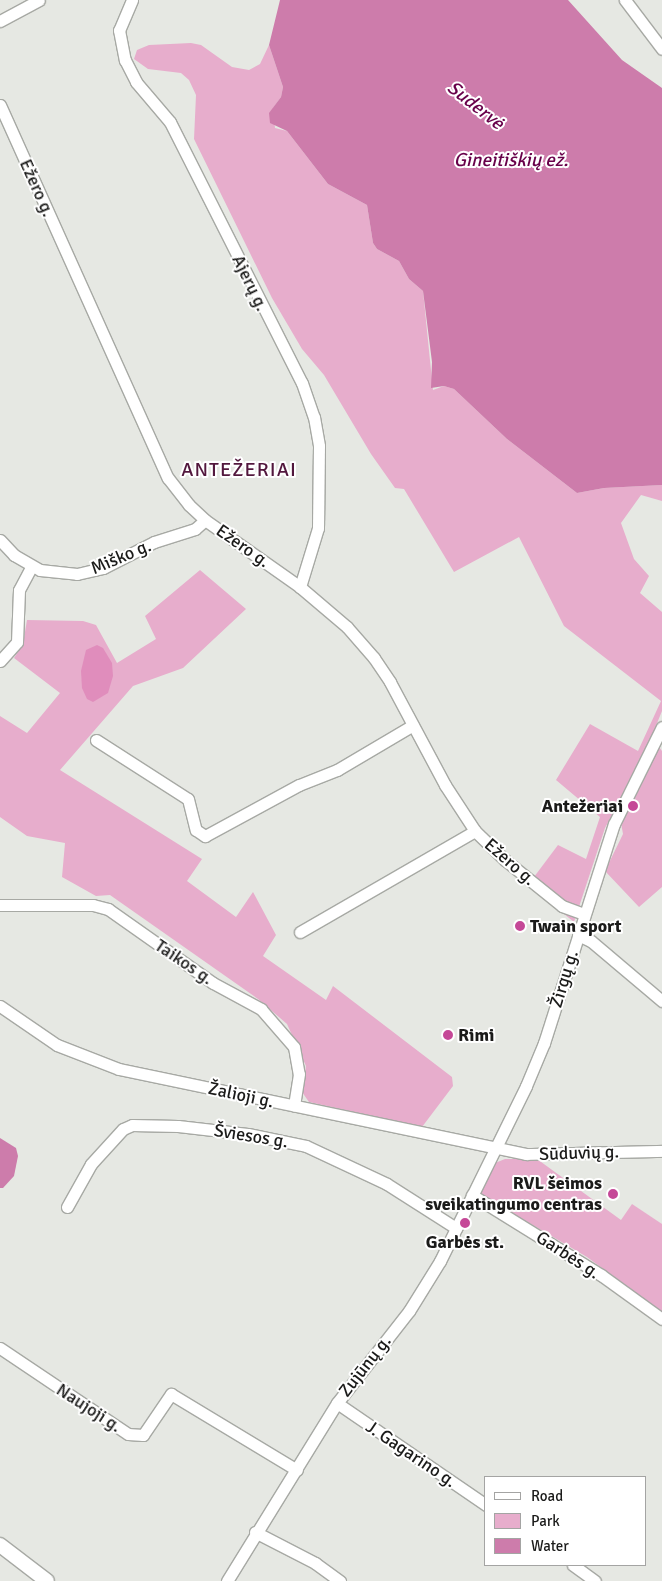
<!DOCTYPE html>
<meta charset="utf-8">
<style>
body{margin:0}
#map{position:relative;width:662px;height:1581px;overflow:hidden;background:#e6e8e3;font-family:Signika,sans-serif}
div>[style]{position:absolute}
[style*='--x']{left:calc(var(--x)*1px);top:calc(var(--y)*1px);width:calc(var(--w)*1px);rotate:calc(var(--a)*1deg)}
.green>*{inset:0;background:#e7adcc}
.forest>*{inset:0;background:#e08dbc}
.water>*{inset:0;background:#cd7cab}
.roads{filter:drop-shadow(1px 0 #a7a9a4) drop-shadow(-1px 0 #a7a9a4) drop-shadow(0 1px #a7a9a4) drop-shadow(0 -1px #a7a9a4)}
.minor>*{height:11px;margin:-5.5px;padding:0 5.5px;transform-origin:5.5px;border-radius:5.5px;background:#fff}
.major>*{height:14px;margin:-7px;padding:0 7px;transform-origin:7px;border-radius:7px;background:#fff}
.dots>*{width:14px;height:14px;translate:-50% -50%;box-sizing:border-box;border:2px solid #fff;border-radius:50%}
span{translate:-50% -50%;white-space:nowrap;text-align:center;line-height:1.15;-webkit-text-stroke:4px #fff;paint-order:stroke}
.street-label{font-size:18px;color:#1b1b1a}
.poi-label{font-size:18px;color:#1b1b1a;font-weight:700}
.right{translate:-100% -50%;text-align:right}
.left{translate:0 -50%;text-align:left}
.water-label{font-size:19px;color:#68014a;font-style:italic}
.quarter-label{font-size:20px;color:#52173d;letter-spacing:1px}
.legend{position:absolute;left:484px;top:1476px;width:162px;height:90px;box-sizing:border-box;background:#fff;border:1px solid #a4a4a3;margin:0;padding:6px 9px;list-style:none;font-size:15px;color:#1b1b1a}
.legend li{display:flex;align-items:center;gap:10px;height:25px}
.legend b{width:25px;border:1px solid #a4a4a3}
</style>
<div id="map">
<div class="green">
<i style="clip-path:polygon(191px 43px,201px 45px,232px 67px,249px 70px,260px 64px,269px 45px,283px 87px,281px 97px,273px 108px,275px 128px,287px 131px,328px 184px,367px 205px,373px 243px,377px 249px,399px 261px,409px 279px,423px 291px,433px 390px,444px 386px,454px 389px,507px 439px,577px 493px,604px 488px,662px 485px,662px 501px,641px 495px,621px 523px,634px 559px,649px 576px,640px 593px,662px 612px,662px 711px,644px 755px,605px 828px,574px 922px,528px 885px,558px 845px,586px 859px,600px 817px,556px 780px,590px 724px,638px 751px,661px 701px,564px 626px,519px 537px,454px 572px,404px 489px,395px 488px,371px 454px,324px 375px,302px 349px,272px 298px,194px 139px,196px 95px,189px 80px,181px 73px,148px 69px,134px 59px,137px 50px,149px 45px)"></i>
<i style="clip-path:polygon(200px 570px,246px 609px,183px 668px,133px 686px,60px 770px,202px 859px,187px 881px,236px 917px,253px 892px,276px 935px,263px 956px,326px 1000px,333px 986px,452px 1077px,453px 1086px,422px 1127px,309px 1102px,302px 1092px,306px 1066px,287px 1024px,258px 999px,110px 895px,96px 896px,62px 877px,65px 843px,27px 836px,0 817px,0 716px,27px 733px,60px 693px,14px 658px,23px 644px,27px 620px,83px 621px,96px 625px,117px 663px,156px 639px,145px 616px)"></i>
<i style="clip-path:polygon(659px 747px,662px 751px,662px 887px,639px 907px,605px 871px,623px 834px,621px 823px)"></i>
<i style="clip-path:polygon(505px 1159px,537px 1159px,621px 1220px,632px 1204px,662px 1224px,662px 1312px,587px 1257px,478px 1193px,495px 1163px)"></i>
</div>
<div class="forest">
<i style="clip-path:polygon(97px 645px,103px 648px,112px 663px,113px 676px,108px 693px,93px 702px,87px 699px,82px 688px,81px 671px,86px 650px)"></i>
</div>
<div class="water">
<i style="clip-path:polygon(280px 0,568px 0,622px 60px,662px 88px,662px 485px,604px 488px,577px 493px,507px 439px,454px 389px,444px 386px,431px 388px,432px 362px,423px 291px,409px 279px,399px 261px,377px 249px,373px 243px,367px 205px,328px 184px,287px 131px,270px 123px,269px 113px,281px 97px,283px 87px,269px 45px)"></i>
<i style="clip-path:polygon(0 1138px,16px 1148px,18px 1156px,14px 1176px,3px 1188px,0 1188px)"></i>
</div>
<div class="roads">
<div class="minor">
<i style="--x:132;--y:0;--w:33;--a:113"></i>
<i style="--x:119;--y:30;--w:31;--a:79"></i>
<i style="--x:125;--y:60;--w:25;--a:63"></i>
<i style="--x:136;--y:82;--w:52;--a:49.6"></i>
<i style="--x:170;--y:122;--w:292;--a:63.2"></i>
<i style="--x:302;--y:383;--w:36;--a:71"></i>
<i style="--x:314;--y:417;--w:29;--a:80"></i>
<i style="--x:319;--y:446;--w:82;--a:90.7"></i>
<i style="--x:318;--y:528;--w:62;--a:107"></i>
<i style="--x:625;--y:0;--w:61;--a:52.9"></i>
<i style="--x:0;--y:21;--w:44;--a:-28.3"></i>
<i style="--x:0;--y:105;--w:409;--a:65.8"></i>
<i style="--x:168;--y:478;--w:34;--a:52"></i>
<i style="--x:189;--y:505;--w:22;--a:43"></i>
<i style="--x:205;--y:520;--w:116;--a:35.2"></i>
<i style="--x:300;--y:587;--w:62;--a:40.4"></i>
<i style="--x:347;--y:627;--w:41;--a:48.9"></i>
<i style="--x:374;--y:658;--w:29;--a:56"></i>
<i style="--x:390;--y:682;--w:117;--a:61.9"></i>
<i style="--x:445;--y:785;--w:55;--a:56.9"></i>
<i style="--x:475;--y:831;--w:42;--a:44"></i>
<i style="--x:505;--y:860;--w:73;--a:38.9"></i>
<i style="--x:562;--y:906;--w:23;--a:20"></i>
<i style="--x:0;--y:540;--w:21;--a:47"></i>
<i style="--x:14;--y:555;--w:30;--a:30"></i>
<i style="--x:40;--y:570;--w:37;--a:6"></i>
<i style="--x:77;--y:574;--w:27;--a:-13"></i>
<i style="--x:103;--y:568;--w:57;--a:-27"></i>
<i style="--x:154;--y:542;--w:43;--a:-17.6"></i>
<i style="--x:195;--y:529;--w:13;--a:-42"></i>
<i style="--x:0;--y:661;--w:25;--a:-48"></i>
<i style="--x:17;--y:642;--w:52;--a:-87.8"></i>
<i style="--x:19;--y:590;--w:27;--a:-62"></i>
<i style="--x:96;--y:740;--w:109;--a:32.7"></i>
<i style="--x:188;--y:799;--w:32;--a:76"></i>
<i style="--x:196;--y:830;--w:11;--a:34"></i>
<i style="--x:205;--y:836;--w:107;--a:-28.5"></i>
<i style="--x:299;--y:785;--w:41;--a:-21.5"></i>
<i style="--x:337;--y:770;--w:88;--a:-30.6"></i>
<i style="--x:0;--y:905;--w:93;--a:0"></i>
<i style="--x:93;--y:905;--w:16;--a:15"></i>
<i style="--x:108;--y:909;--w:128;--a:35.2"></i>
<i style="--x:213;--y:983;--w:55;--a:28.4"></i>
<i style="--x:261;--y:1009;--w:50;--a:49"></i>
<i style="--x:294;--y:1047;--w:27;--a:80"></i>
<i style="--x:299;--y:1074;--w:32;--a:99"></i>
<i style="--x:300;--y:932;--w:202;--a:-30"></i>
<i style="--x:578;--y:935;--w:14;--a:25"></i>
<i style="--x:591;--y:941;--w:93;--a:40.2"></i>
<i style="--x:0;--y:1006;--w:69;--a:34.4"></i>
<i style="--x:57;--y:1045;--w:66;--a:21.2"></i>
<i style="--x:119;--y:1069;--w:416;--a:11.8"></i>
<i style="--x:526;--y:1154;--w:136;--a:-1.3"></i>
<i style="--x:472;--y:1195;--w:152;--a:31.8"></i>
<i style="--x:601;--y:1275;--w:75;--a:35.8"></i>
<i style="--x:67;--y:1207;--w:49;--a:-60.8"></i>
<i style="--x:91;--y:1164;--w:47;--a:-47.6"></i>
<i style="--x:123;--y:1129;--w:10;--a:-24"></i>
<i style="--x:132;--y:1125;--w:46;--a:1.2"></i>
<i style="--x:178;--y:1126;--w:70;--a:6.5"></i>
<i style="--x:248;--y:1134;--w:59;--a:11.7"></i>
<i style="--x:306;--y:1146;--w:89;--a:25.1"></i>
<i style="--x:387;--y:1184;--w:82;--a:32.5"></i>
<i style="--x:0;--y:1348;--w:154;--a:33.9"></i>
<i style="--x:128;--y:1434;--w:15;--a:4"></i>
<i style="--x:143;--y:1435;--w:50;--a:-55.7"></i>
<i style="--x:171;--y:1394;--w:147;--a:31.1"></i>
<i style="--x:337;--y:1403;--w:181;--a:34.4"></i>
<i style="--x:255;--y:1532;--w:68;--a:27.3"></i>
<i style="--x:315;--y:1563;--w:31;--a:36"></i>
<i style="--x:573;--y:1565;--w:27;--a:36"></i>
<i style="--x:227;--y:1581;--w:209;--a:-58.3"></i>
<i style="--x:337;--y:1403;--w:117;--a:-52"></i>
<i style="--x:409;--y:1311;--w:59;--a:-58.2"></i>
<i style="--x:440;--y:1261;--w:195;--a:-63.8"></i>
<i style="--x:526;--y:1086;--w:47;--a:-67.3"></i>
<i style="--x:544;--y:1043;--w:230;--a:-72.3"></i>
<i style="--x:614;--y:824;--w:108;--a:-63.7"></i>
</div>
<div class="major">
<i style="--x:0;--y:1545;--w:59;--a:37.5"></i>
</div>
</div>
<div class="dots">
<i style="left:633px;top:806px;background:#c54897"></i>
<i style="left:520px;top:926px;background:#c54897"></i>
<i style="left:448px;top:1035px;background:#c54897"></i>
<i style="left:613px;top:1194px;background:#c54897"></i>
<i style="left:465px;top:1223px;background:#c54897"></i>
</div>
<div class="street-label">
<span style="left:37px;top:188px;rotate:66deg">Ežero g.</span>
<span style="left:250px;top:283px;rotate:64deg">Ajerų g.</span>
<span style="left:243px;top:546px;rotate:35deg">Ežero g.</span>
<span style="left:121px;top:557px;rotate:-23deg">Miško g.</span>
<span style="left:510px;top:862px;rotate:41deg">Ežero g.</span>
<span style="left:184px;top:962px;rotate:34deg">Taikos g.</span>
<span style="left:564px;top:979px;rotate:-73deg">Žirgų g.</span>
<span style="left:241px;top:1095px;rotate:12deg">Žalioji g.</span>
<span style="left:251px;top:1136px;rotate:9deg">Šviesos g.</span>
<span style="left:579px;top:1153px;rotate:-2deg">Sūduvių g.</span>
<span style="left:568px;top:1255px;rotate:33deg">Garbės g.</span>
<span style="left:365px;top:1366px;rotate:-52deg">Zujūnų g.</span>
<span style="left:89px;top:1408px;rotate:33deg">Naujoji g.</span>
<span style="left:411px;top:1454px;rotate:34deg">J. Gagarino g.</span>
</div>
<div class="poi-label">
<span class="right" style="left:623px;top:806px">Antežeriai</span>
<span class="left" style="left:530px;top:926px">Twain sport</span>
<span class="left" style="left:458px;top:1035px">Rimi</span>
<span class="right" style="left:602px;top:1194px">RVL šeimos<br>sveikatingumo centras</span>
<span style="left:465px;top:1242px">Garbės st.</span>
</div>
<div class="water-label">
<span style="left:475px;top:106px;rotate:38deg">Sudervė</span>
<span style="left:511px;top:161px">Gineitiškių ež.</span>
</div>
<div class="quarter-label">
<span style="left:239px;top:469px">ANTEŽERIAI</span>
</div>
<ul class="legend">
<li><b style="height:6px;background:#fff"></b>Road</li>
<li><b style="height:14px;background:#e7adcc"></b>Park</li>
<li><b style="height:14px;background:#cd7cab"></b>Water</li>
</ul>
</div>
